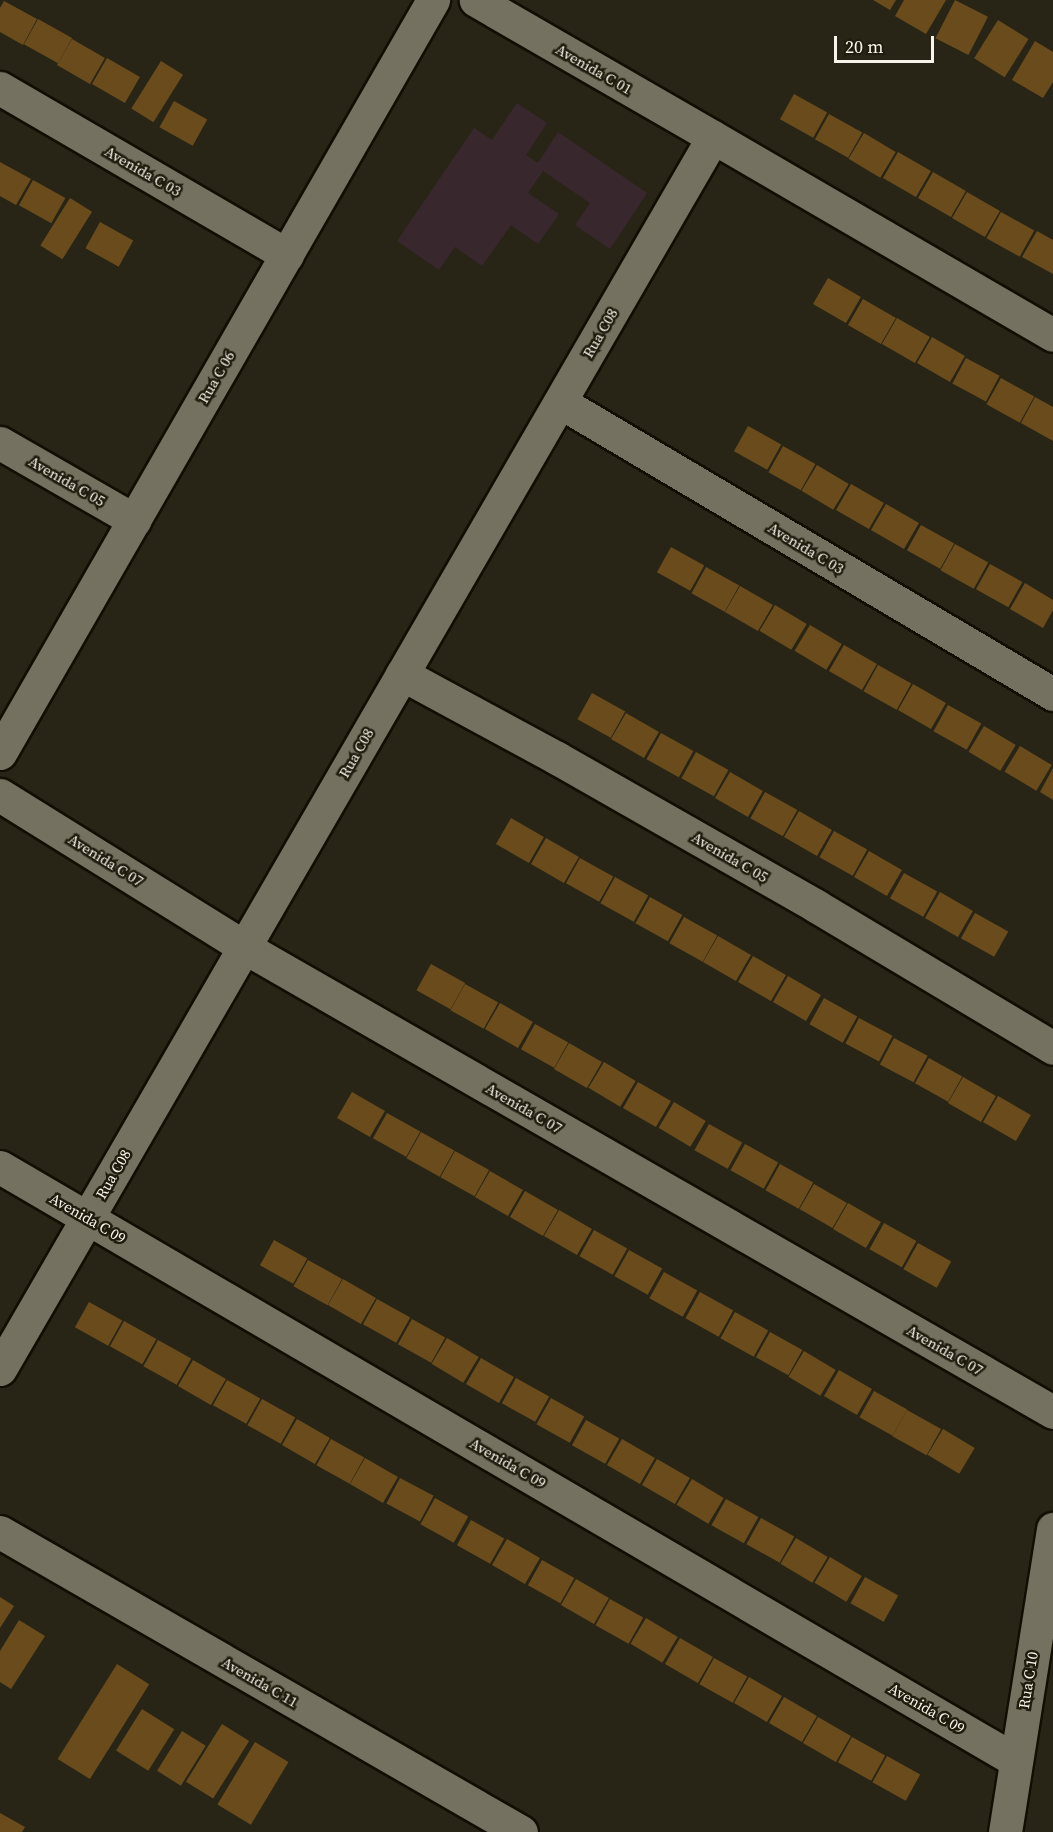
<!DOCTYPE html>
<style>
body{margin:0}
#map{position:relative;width:1053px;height:1832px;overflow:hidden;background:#292516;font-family:"Source Serif 4",serif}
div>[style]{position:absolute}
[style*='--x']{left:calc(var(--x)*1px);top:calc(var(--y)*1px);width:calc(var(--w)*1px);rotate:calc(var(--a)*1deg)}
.education>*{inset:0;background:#39272e}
.building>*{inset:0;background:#6a4c1c;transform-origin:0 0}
.roads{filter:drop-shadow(2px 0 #120e03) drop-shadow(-2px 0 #120e03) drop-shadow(0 2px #120e03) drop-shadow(0 -2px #120e03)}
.minor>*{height:33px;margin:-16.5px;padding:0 16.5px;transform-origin:16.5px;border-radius:16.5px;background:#757160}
.tertiary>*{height:33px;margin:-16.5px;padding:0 16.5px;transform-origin:16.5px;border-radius:16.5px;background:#757160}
span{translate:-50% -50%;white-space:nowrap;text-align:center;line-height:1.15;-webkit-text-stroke:5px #201c0d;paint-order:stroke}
.street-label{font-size:15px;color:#f7f5eb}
.scale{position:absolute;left:834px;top:36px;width:100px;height:27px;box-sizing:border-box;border:3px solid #f7f5eb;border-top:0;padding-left:8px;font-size:18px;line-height:21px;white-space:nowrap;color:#f7f5eb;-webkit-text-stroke:4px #201c0d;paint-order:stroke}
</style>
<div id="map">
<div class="education">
<i style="clip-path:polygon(517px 103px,547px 123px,526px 155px,538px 163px,558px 132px,647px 193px,610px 249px,575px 225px,590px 203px,543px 171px,528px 193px,559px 214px,538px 244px,511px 225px,482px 266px,455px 247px,439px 270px,397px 241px,474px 128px,492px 140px)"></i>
</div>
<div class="building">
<i style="clip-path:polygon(873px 0,896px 0,890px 10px)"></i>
<i style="clip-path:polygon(904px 0,946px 0,926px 34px,895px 16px)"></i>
<i style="left:955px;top:0;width:37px;height:43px;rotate:27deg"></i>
<i style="clip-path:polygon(4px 1px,37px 19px,23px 45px,0 32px,0 8px)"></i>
<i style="left:38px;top:19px;width:39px;height:29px;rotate:29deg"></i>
<i style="left:998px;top:20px;width:36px;height:45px;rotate:32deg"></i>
<i style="left:72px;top:39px;width:38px;height:30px;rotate:30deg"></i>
<i style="clip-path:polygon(1035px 41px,1053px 52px,1053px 82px,1043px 98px,1012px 80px)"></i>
<i style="left:107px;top:58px;width:38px;height:30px;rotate:30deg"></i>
<i style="left:161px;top:61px;width:26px;height:56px;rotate:32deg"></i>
<i style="left:794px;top:94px;width:38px;height:29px;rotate:29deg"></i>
<i style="left:174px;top:101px;width:38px;height:30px;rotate:29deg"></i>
<i style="left:829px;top:114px;width:38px;height:29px;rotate:29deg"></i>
<i style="left:864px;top:133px;width:37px;height:30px;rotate:31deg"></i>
<i style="left:898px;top:152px;width:38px;height:30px;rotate:30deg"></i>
<i style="clip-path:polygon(0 162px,31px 179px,16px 205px,0 196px)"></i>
<i style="left:933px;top:172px;width:38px;height:30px;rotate:30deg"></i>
<i style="left:33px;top:180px;width:37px;height:29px;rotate:29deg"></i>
<i style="left:967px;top:192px;width:38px;height:30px;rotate:30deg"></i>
<i style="left:70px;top:198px;width:26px;height:56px;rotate:32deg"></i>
<i style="left:1001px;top:212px;width:38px;height:30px;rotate:29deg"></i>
<i style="left:100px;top:222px;width:38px;height:30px;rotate:29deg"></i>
<i style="clip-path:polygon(1037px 231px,1053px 240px,1053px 274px,1022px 257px)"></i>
<i style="left:828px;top:278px;width:38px;height:30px;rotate:30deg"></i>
<i style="left:863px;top:299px;width:38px;height:30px;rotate:30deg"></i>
<i style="left:897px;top:318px;width:38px;height:30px;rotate:30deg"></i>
<i style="left:932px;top:337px;width:38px;height:30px;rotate:30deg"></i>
<i style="left:966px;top:358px;width:38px;height:29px;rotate:28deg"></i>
<i style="left:1001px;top:378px;width:38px;height:30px;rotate:29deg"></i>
<i style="clip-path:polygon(1035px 397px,1053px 407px,1053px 441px,1021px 423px)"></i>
<i style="left:748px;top:426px;width:38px;height:29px;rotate:29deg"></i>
<i style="left:783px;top:446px;width:37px;height:30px;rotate:29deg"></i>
<i style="left:817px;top:465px;width:37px;height:30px;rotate:31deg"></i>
<i style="left:851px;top:484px;width:38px;height:30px;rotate:30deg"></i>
<i style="left:886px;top:504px;width:38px;height:30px;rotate:30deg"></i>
<i style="left:921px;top:525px;width:38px;height:29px;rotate:29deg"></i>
<i style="left:955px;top:544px;width:38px;height:30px;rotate:29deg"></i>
<i style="left:671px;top:547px;width:38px;height:29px;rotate:29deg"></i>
<i style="left:990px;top:564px;width:37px;height:29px;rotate:29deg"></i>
<i style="left:706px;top:567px;width:38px;height:30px;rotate:29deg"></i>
<i style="clip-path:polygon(1025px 583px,1053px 600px,1053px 610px,1043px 628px,1010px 609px)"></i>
<i style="left:740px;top:586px;width:38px;height:30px;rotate:30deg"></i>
<i style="left:775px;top:605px;width:37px;height:30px;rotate:31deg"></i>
<i style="left:810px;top:625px;width:37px;height:30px;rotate:31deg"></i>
<i style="left:844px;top:645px;width:38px;height:30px;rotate:30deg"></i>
<i style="left:878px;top:665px;width:38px;height:30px;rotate:29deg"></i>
<i style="left:913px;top:684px;width:38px;height:30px;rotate:30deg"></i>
<i style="left:592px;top:693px;width:38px;height:30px;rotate:29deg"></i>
<i style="left:948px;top:705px;width:38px;height:30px;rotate:29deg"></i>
<i style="left:626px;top:713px;width:38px;height:30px;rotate:30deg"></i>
<i style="left:984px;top:726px;width:37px;height:30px;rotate:31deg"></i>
<i style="left:661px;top:733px;width:37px;height:30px;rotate:29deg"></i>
<i style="left:1020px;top:746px;width:37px;height:30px;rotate:31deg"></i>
<i style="left:696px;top:752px;width:37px;height:30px;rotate:29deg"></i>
<i style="clip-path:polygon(1053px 768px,1053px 800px,1040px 792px)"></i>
<i style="left:730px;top:772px;width:38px;height:30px;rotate:30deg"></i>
<i style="left:765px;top:792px;width:37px;height:30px;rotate:29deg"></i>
<i style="left:799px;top:811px;width:38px;height:30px;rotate:30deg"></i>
<i style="left:511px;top:818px;width:38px;height:30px;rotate:30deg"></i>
<i style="left:834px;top:831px;width:38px;height:30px;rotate:29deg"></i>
<i style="left:546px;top:838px;width:38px;height:30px;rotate:30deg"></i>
<i style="left:869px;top:851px;width:38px;height:30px;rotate:30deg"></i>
<i style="left:580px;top:858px;width:38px;height:29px;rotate:29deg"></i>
<i style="left:904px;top:873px;width:38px;height:29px;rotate:29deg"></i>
<i style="left:615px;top:877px;width:38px;height:30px;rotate:29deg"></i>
<i style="left:940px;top:892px;width:38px;height:30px;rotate:30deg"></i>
<i style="left:650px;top:897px;width:37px;height:30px;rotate:29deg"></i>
<i style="left:975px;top:913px;width:38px;height:29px;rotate:29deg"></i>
<i style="left:684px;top:917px;width:38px;height:30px;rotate:29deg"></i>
<i style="left:718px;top:936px;width:38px;height:30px;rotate:30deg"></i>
<i style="left:753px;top:956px;width:38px;height:30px;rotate:30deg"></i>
<i style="left:431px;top:964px;width:39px;height:30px;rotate:29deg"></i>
<i style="left:788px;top:976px;width:38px;height:30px;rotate:30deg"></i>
<i style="left:465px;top:984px;width:38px;height:30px;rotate:29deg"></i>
<i style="left:824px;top:998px;width:38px;height:30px;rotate:29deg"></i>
<i style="left:500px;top:1003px;width:38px;height:30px;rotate:30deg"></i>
<i style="left:859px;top:1018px;width:38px;height:29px;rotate:28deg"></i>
<i style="left:535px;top:1024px;width:38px;height:29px;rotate:29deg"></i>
<i style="left:894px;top:1038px;width:38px;height:30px;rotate:28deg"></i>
<i style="left:569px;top:1043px;width:38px;height:30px;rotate:30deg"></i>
<i style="left:929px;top:1058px;width:38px;height:29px;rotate:29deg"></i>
<i style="left:604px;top:1062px;width:37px;height:30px;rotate:31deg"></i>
<i style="left:963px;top:1077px;width:38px;height:30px;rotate:30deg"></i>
<i style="left:638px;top:1082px;width:38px;height:30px;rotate:30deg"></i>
<i style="left:352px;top:1092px;width:38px;height:30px;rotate:30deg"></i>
<i style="left:998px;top:1096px;width:38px;height:30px;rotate:30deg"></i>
<i style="left:674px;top:1102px;width:37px;height:30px;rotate:31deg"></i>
<i style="left:387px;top:1113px;width:38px;height:29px;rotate:29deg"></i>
<i style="left:709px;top:1124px;width:38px;height:30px;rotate:29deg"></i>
<i style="left:421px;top:1132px;width:38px;height:30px;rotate:29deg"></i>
<i style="left:745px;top:1144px;width:38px;height:30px;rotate:29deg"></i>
<i style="left:455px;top:1151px;width:39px;height:30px;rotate:29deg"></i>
<i style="left:780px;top:1164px;width:38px;height:30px;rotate:29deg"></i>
<i style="left:490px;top:1171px;width:38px;height:30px;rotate:30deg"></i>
<i style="left:814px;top:1184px;width:38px;height:29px;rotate:30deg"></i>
<i style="left:525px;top:1191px;width:38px;height:30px;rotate:30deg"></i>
<i style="left:848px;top:1203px;width:38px;height:30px;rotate:30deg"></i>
<i style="left:559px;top:1210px;width:38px;height:30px;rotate:30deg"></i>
<i style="left:884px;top:1223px;width:37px;height:30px;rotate:29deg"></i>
<i style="left:594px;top:1230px;width:38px;height:30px;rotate:29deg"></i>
<i style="left:274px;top:1240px;width:38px;height:29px;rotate:29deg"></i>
<i style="left:918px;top:1243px;width:38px;height:30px;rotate:29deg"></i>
<i style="left:629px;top:1250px;width:38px;height:30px;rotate:29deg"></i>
<i style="left:308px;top:1260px;width:39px;height:30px;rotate:29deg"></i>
<i style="left:664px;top:1272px;width:38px;height:30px;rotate:29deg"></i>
<i style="left:343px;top:1279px;width:38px;height:30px;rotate:30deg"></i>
<i style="left:700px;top:1292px;width:38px;height:30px;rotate:29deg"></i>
<i style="left:377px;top:1299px;width:38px;height:29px;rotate:29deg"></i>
<i style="left:89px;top:1302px;width:38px;height:29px;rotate:29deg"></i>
<i style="left:735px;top:1312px;width:38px;height:30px;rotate:29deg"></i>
<i style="left:412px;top:1319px;width:38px;height:29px;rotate:29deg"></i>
<i style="left:124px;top:1321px;width:37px;height:29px;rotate:29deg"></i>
<i style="left:770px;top:1332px;width:37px;height:29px;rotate:29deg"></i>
<i style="left:447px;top:1338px;width:37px;height:30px;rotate:31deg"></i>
<i style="left:158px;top:1340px;width:38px;height:30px;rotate:29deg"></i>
<i style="left:804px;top:1351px;width:37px;height:30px;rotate:31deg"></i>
<i style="left:481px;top:1358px;width:38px;height:30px;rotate:30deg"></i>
<i style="left:193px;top:1360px;width:38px;height:30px;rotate:30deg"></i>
<i style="left:839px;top:1370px;width:38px;height:30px;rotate:30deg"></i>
<i style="left:516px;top:1378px;width:38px;height:29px;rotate:29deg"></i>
<i style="left:227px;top:1380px;width:38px;height:29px;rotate:29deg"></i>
<i style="left:874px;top:1391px;width:38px;height:30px;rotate:29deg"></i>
<i style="left:551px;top:1398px;width:38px;height:30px;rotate:29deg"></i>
<i style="left:262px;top:1399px;width:38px;height:30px;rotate:29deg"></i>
<i style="left:907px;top:1410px;width:39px;height:30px;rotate:29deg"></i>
<i style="left:297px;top:1419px;width:38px;height:30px;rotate:30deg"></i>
<i style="left:586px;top:1420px;width:38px;height:29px;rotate:29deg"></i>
<i style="left:943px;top:1429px;width:37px;height:30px;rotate:31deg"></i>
<i style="left:331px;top:1439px;width:38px;height:30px;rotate:29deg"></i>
<i style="left:622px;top:1439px;width:38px;height:30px;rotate:30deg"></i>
<i style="left:365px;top:1458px;width:38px;height:30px;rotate:30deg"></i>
<i style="left:657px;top:1459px;width:38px;height:30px;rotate:30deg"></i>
<i style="left:400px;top:1478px;width:38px;height:29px;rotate:28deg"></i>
<i style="left:692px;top:1479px;width:37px;height:30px;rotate:31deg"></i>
<i style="left:435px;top:1498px;width:38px;height:30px;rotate:29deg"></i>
<i style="left:726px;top:1499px;width:37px;height:30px;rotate:29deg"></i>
<i style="left:761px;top:1518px;width:38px;height:30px;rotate:29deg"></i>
<i style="left:471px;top:1520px;width:38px;height:29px;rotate:29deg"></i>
<i style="left:796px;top:1538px;width:37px;height:30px;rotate:31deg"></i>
<i style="left:507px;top:1539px;width:38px;height:30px;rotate:30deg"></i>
<i style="left:830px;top:1557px;width:37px;height:30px;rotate:31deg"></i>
<i style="left:542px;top:1560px;width:37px;height:29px;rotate:29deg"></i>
<i style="left:865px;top:1577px;width:38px;height:30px;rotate:29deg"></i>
<i style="left:576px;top:1579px;width:38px;height:30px;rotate:30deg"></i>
<i style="clip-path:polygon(0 1597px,14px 1606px,0 1628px)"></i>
<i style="left:610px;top:1599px;width:38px;height:30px;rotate:29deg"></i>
<i style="left:646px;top:1618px;width:37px;height:30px;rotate:31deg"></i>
<i style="clip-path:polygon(19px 1620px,45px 1636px,11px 1689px,0 1682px,0 1651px)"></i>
<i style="left:680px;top:1638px;width:38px;height:30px;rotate:30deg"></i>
<i style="left:714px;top:1658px;width:38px;height:30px;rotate:29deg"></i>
<i style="left:117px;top:1664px;width:38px;height:112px;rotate:32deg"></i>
<i style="left:749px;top:1677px;width:38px;height:30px;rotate:30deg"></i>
<i style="left:784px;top:1697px;width:38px;height:30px;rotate:30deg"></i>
<i style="left:142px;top:1709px;width:38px;height:49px;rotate:32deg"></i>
<i style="left:818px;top:1717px;width:38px;height:30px;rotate:30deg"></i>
<i style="left:222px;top:1724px;width:32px;height:68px;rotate:32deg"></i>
<i style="left:182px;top:1731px;width:28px;height:47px;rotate:32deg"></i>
<i style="left:852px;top:1737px;width:38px;height:29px;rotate:29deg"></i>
<i style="left:255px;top:1742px;width:39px;height:73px;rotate:31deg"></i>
<i style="left:887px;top:1756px;width:38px;height:30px;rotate:29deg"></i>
<i style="clip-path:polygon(0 1813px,25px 1827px,22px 1832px,0 1832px)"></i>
</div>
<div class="roads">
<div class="minor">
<i style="--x:0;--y:88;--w:332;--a:30.2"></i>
<i style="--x:713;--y:137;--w:393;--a:30.2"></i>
<i style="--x:560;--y:402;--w:573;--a:30.64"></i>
<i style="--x:0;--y:443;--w:155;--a:29.9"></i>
<i style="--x:402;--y:674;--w:176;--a:28.5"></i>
<i style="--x:557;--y:758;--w:298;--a:29.7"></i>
<i style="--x:816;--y:906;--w:276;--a:30.9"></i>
<i style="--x:0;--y:795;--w:287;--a:31.9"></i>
<i style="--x:244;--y:947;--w:933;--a:29.89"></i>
<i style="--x:0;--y:1167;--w:1176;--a:30.3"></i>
<i style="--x:1005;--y:1832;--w:307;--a:-81"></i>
</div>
<div class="tertiary">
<i style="--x:0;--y:753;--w:869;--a:-60.1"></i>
<i style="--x:0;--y:1369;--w:1423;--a:-59.94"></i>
<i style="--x:713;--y:137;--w:274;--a:-150"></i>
<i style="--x:0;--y:1532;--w:601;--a:29.93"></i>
</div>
</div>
<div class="street-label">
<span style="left:594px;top:69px;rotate:30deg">Avenida C 01</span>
<span style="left:143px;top:171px;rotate:30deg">Avenida C 03</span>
<span style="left:600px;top:333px;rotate:-60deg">Rua C08</span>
<span style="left:216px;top:377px;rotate:-60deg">Rua C 06</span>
<span style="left:67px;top:481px;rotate:30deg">Avenida C 05</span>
<span style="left:806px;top:548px;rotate:31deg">Avenida C 03</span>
<span style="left:356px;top:753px;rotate:-60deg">Rua C08</span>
<span style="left:730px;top:857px;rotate:30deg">Avenida C 05</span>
<span style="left:106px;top:860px;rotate:32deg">Avenida C 07</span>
<span style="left:524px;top:1108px;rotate:30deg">Avenida C 07</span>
<span style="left:113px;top:1174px;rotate:-60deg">Rua C08</span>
<span style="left:88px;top:1218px;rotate:30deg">Avenida C 09</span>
<span style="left:945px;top:1350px;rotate:30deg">Avenida C 07</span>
<span style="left:508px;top:1463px;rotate:30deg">Avenida C 09</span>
<span style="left:1028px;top:1680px;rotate:-81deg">Rua C 10</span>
<span style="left:260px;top:1682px;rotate:30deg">Avenida C 11</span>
<span style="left:927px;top:1708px;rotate:30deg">Avenida C 09</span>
</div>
<div class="scale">20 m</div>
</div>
